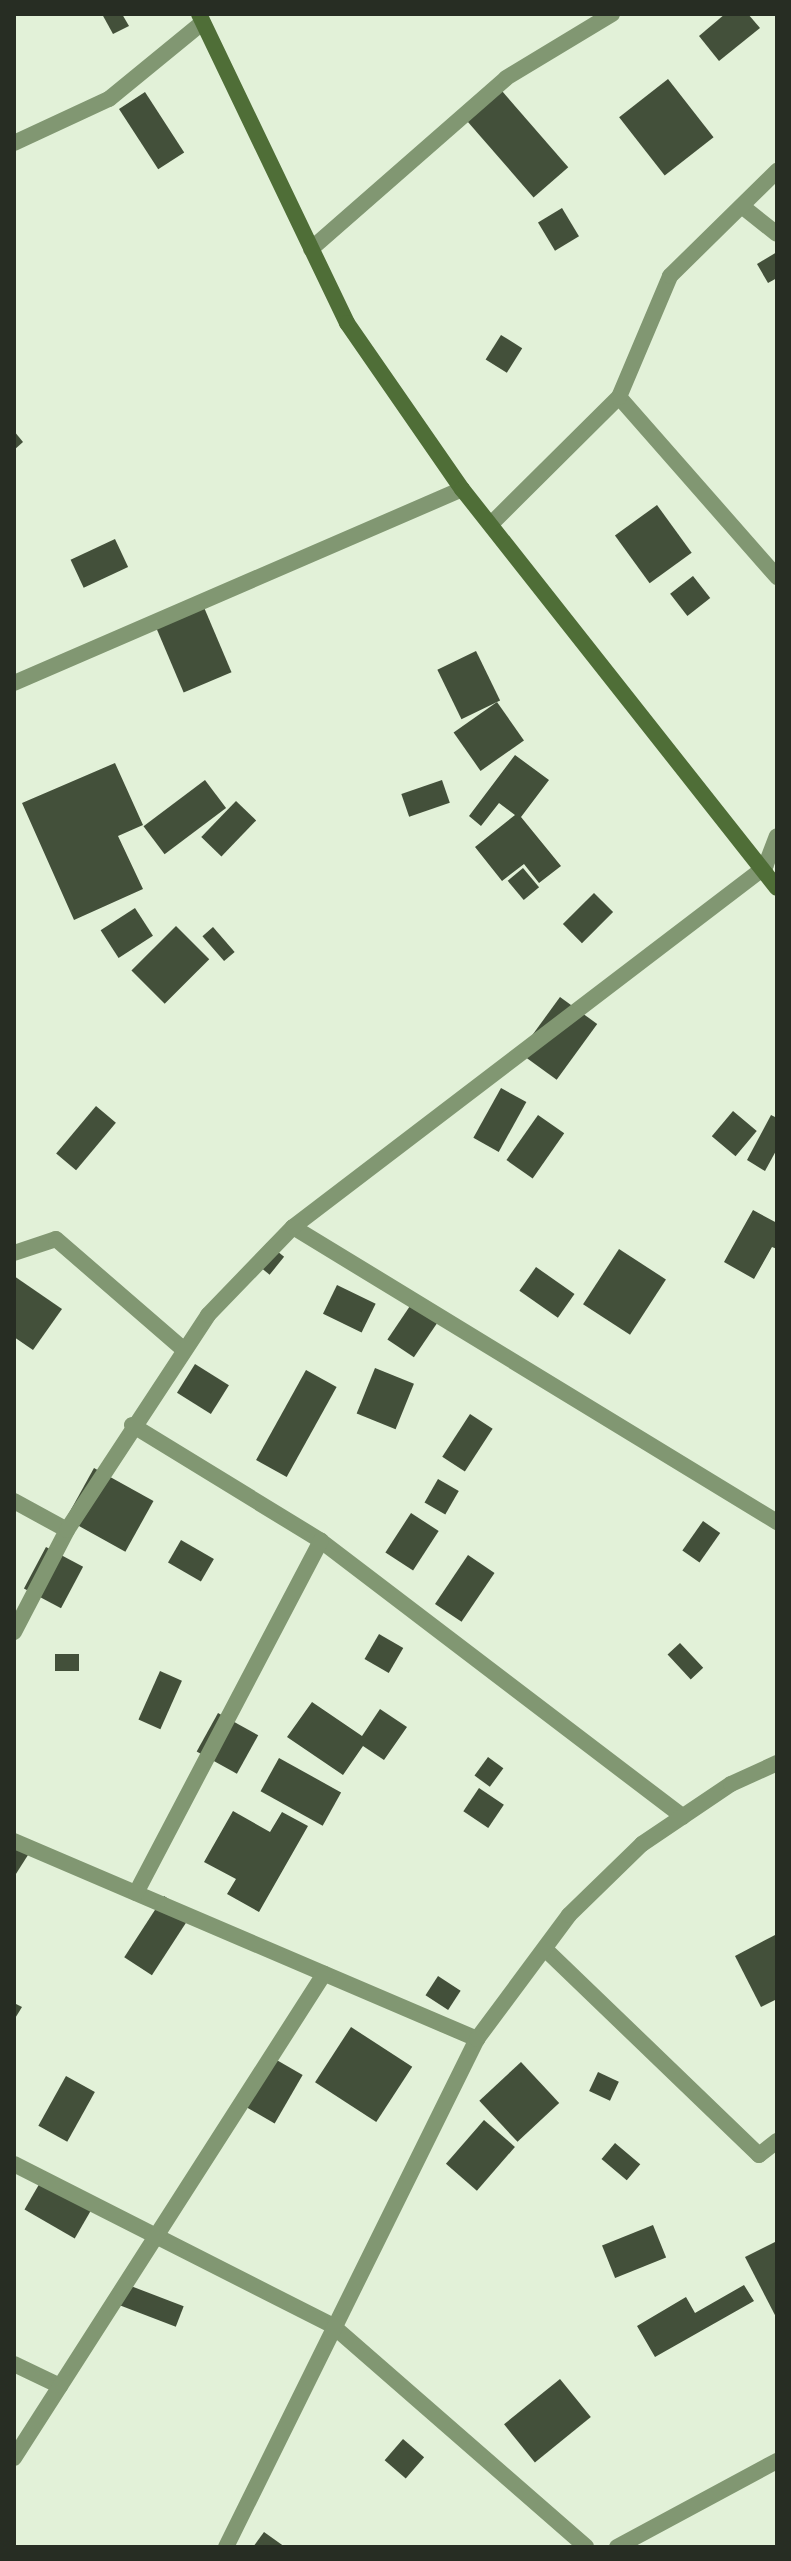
<!DOCTYPE html>
<style>
body{margin:0}
#map{position:relative;width:791px;height:2561px;overflow:hidden;background:#e2f1d8;font-family:Roboto,sans-serif}
div>[style]{position:absolute}
[style*='--x']{left:calc(var(--x)*1px);top:calc(var(--y)*1px);width:calc(var(--w)*1px);rotate:calc(var(--a)*1deg)}
.building>*{inset:0;background:#43503a;transform-origin:0 0}
.street>*{height:16px;margin:-8px;padding:0 8px;transform-origin:8px;border-radius:8px;background:#819772}
.secondary>*{height:16px;margin:-8px;padding:0 8px;transform-origin:8px;border-radius:8px;background:#4f6e37}
span{translate:-50% -50%;white-space:nowrap;text-align:center;line-height:1.15;-webkit-text-stroke:8px #e2f1d8;paint-order:stroke}
.frame{position:absolute;inset:0;border:16px solid #272d23;pointer-events:none}
</style>
<div id="map">
<div class="building">
<i style="clip-path:polygon(102px 14px,122px 14px,129px 26px,113px 34px)"></i>
<i style="clip-path:polygon(725px 14px,748px 14px,760px 28px,719px 61px,699px 36px)"></i>
<i style="left:668px;top:79px;width:74px;height:62px;rotate:52deg"></i>
<i style="left:502px;top:91px;width:101px;height:46px;rotate:49deg"></i>
<i style="left:145px;top:92px;width:72px;height:31px;rotate:57deg"></i>
<i style="left:562px;top:208px;width:33px;height:28px;rotate:59deg"></i>
<i style="clip-path:polygon(777px 252px,777px 278px,768px 283px,757px 264px)"></i>
<i style="left:501px;top:335px;width:25px;height:29px;rotate:32deg"></i>
<i style="clip-path:polygon(14px 431px,23px 442px,14px 450px)"></i>
<i style="left:657px;top:505px;width:59px;height:52px;rotate:54deg"></i>
<i style="left:115px;top:539px;width:31px;height:49px;rotate:65deg"></i>
<i style="left:693px;top:576px;width:28px;height:29px;rotate:52deg"></i>
<i style="left:203px;top:605px;width:73px;height:52px;rotate:67deg"></i>
<i style="left:476px;top:651px;width:55px;height:43px;rotate:64deg"></i>
<i style="left:497px;top:702px;width:47px;height:53px;rotate:55deg"></i>
<i style="clip-path:polygon(515px 755px,549px 780px,521px 817px,561px 866px,539px 883px,524px 864px,502px 881px,475px 847px,515px 815px,499px 803px,481px 826px,469px 816px)"></i>
<i style="clip-path:polygon(115px 763px,143px 825px,118px 836px,143px 889px,74px 920px,22px 803px)"></i>
<i style="left:205px;top:780px;width:35px;height:77px;rotate:53deg"></i>
<i style="left:442px;top:780px;width:24px;height:43px;rotate:71deg"></i>
<i style="left:236px;top:801px;width:28px;height:50px;rotate:44deg"></i>
<i style="left:523px;top:868px;width:25px;height:20px;rotate:50deg"></i>
<i style="left:594px;top:893px;width:27px;height:44px;rotate:45deg"></i>
<i style="left:135px;top:908px;width:33px;height:41px;rotate:57deg"></i>
<i style="left:176px;top:926px;width:47px;height:63px;rotate:45deg"></i>
<i style="left:213px;top:927px;width:33px;height:14px;rotate:49deg"></i>
<i style="left:560px;top:997px;width:46px;height:69px;rotate:36deg"></i>
<i style="left:501px;top:1088px;width:29px;height:57px;rotate:29deg"></i>
<i style="left:96px;top:1106px;width:26px;height:62px;rotate:40deg"></i>
<i style="left:733px;top:1111px;width:31px;height:33px;rotate:40deg"></i>
<i style="left:538px;top:1115px;width:32px;height:55px;rotate:35deg"></i>
<i style="clip-path:polygon(771px 1115px,777px 1118px,777px 1149px,765px 1171px,747px 1160px)"></i>
<i style="clip-path:polygon(753px 1210px,777px 1223px,777px 1249px,772px 1247px,754px 1279px,724px 1262px)"></i>
<i style="left:267px;top:1243px;width:22px;height:23px;rotate:39deg"></i>
<i style="left:619px;top:1249px;width:56px;height:66px;rotate:33deg"></i>
<i style="left:536px;top:1267px;width:47px;height:29px;rotate:35deg"></i>
<i style="clip-path:polygon(14px 1276px,62px 1309px,33px 1350px,14px 1337px)"></i>
<i style="left:337px;top:1285px;width:43px;height:32px;rotate:26deg"></i>
<i style="left:412px;top:1303px;width:32px;height:44px;rotate:34deg"></i>
<i style="left:195px;top:1364px;width:40px;height:34px;rotate:32deg"></i>
<i style="left:375px;top:1368px;width:42px;height:49px;rotate:22deg"></i>
<i style="left:306px;top:1370px;width:35px;height:103px;rotate:29deg"></i>
<i style="left:470px;top:1414px;width:27px;height:51px;rotate:33deg"></i>
<i style="left:94px;top:1468px;width:68px;height:58px;rotate:29deg"></i>
<i style="left:438px;top:1479px;width:24px;height:27px;rotate:30deg"></i>
<i style="left:411px;top:1513px;width:33px;height:47px;rotate:33deg"></i>
<i style="left:703px;top:1521px;width:21px;height:36px;rotate:35deg"></i>
<i style="left:181px;top:1540px;width:38px;height:26px;rotate:30deg"></i>
<i style="left:46px;top:1547px;width:42px;height:47px;rotate:28deg"></i>
<i style="left:468px;top:1555px;width:32px;height:59px;rotate:34deg"></i>
<i style="left:379px;top:1634px;width:28px;height:29px;rotate:30deg"></i>
<i style="left:680px;top:1643px;width:34px;height:17px;rotate:47deg"></i>
<i style="left:55px;top:1654px;width:24px;height:17px"></i>
<i style="left:160px;top:1671px;width:24px;height:53px;rotate:24deg"></i>
<i style="clip-path:polygon(312px 1702px,362px 1736px,380px 1709px,407px 1727px,384px 1760px,363px 1746px,343px 1775px,287px 1737px)"></i>
<i style="left:218px;top:1713px;width:46px;height:44px;rotate:29deg"></i>
<i style="left:488px;top:1757px;width:19px;height:23px;rotate:36deg"></i>
<i style="left:279px;top:1758px;width:71px;height:38px;rotate:29deg"></i>
<i style="left:479px;top:1788px;width:30px;height:28px;rotate:34deg"></i>
<i style="clip-path:polygon(233px 1811px,270px 1832px,282px 1812px,308px 1826px,259px 1912px,227px 1894px,236px 1879px,204px 1862px)"></i>
<i style="clip-path:polygon(14px 1845px,28px 1855px,14px 1877px)"></i>
<i style="left:164px;top:1896px;width:33px;height:73px;rotate:33deg"></i>
<i style="clip-path:polygon(777px 1934px,777px 1999px,761px 2007px,735px 1956px)"></i>
<i style="left:438px;top:1976px;width:27px;height:23px;rotate:33deg"></i>
<i style="clip-path:polygon(14px 2003px,22px 2007px,14px 2020px)"></i>
<i style="left:351px;top:2027px;width:73px;height:66px;rotate:33deg"></i>
<i style="left:268px;top:2055px;width:40px;height:56px;rotate:30deg"></i>
<i style="left:521px;top:2062px;width:56px;height:57px;rotate:47deg"></i>
<i style="left:598px;top:2072px;width:23px;height:21px;rotate:25deg"></i>
<i style="left:66px;top:2076px;width:33px;height:57px;rotate:29deg"></i>
<i style="left:484px;top:2120px;width:41px;height:58px;rotate:41deg"></i>
<i style="left:615px;top:2143px;width:33px;height:21px;rotate:40deg"></i>
<i style="left:45px;top:2174px;width:58px;height:41px;rotate:30deg"></i>
<i style="left:653px;top:2225px;width:35px;height:55px;rotate:68deg"></i>
<i style="clip-path:polygon(777px 2241px,777px 2319px,745px 2257px)"></i>
<i style="left:123px;top:2283px;width:65px;height:22px;rotate:21deg"></i>
<i style="clip-path:polygon(744px 2285px,754px 2301px,655px 2357px,637px 2326px,686px 2297px,695px 2313px)"></i>
<i style="left:560px;top:2379px;width:49px;height:72px;rotate:51deg"></i>
<i style="left:403px;top:2439px;width:28px;height:28px;rotate:41deg"></i>
<i style="clip-path:polygon(264px 2532px,285px 2547px,253px 2547px)"></i>
</div>
<div class="street">
<i style="--x:14;--y:143;--w:105;--a:-24.9"></i>
<i style="--x:109;--y:99;--w:120;--a:-39.3"></i>
<i style="--x:743;--y:207;--w:43;--a:38.5"></i>
<i style="--x:311;--y:249;--w:259;--a:-41.2"></i>
<i style="--x:506;--y:78;--w:124;--a:-31.1"></i>
<i style="--x:619;--y:397;--w:240;--a:48.7"></i>
<i style="--x:491;--y:524;--w:180;--a:-44.8"></i>
<i style="--x:619;--y:397;--w:131;--a:-67.1"></i>
<i style="--x:670;--y:276;--w:150;--a:-44.5"></i>
<i style="--x:14;--y:683;--w:488;--a:-23.4"></i>
<i style="--x:293;--y:1227;--w:567;--a:31.36"></i>
<i style="--x:14;--y:1253;--w:44;--a:-18.4"></i>
<i style="--x:56;--y:1239;--w:169;--a:40.9"></i>
<i style="--x:132;--y:1425;--w:222;--a:31.5"></i>
<i style="--x:321;--y:1541;--w:455;--a:37.3"></i>
<i style="--x:14;--y:1501;--w:60;--a:28.7"></i>
<i style="--x:14;--y:1632;--w:115;--a:-62.5"></i>
<i style="--x:67;--y:1530;--w:257;--a:-56.7"></i>
<i style="--x:208;--y:1315;--w:122;--a:-46"></i>
<i style="--x:293;--y:1227;--w:594;--a:-37.33"></i>
<i style="--x:765;--y:867;--w:33;--a:-69"></i>
<i style="--x:14;--y:1841;--w:504;--a:23.15"></i>
<i style="--x:136;--y:1893;--w:398;--a:-62.3"></i>
<i style="--x:545;--y:1949;--w:297;--a:43.9"></i>
<i style="--x:759;--y:2155;--w:23;--a:-38"></i>
<i style="--x:14;--y:2164;--w:358;--a:26.9"></i>
<i style="--x:333;--y:2326;--w:336;--a:41.1"></i>
<i style="--x:14;--y:2364;--w:51;--a:25.6"></i>
<i style="--x:14;--y:2458;--w:575;--a:-57.36"></i>
<i style="--x:226;--y:2547;--w:567;--a:-63.71"></i>
<i style="--x:477;--y:2039;--w:154;--a:-53.4"></i>
<i style="--x:569;--y:1915;--w:102;--a:-44.2"></i>
<i style="--x:642;--y:1844;--w:107;--a:-34"></i>
<i style="--x:731;--y:1784;--w:51;--a:-24.5"></i>
<i style="--x:617;--y:2547;--w:182;--a:-28.3"></i>
</div>
<div class="secondary">
<i style="--x:199;--y:14;--w:343;--a:64.4"></i>
<i style="--x:347;--y:323;--w:202;--a:55.3"></i>
<i style="--x:462;--y:489;--w:508;--a:51.71"></i>
</div>
<div class="frame"></div>
</div>
